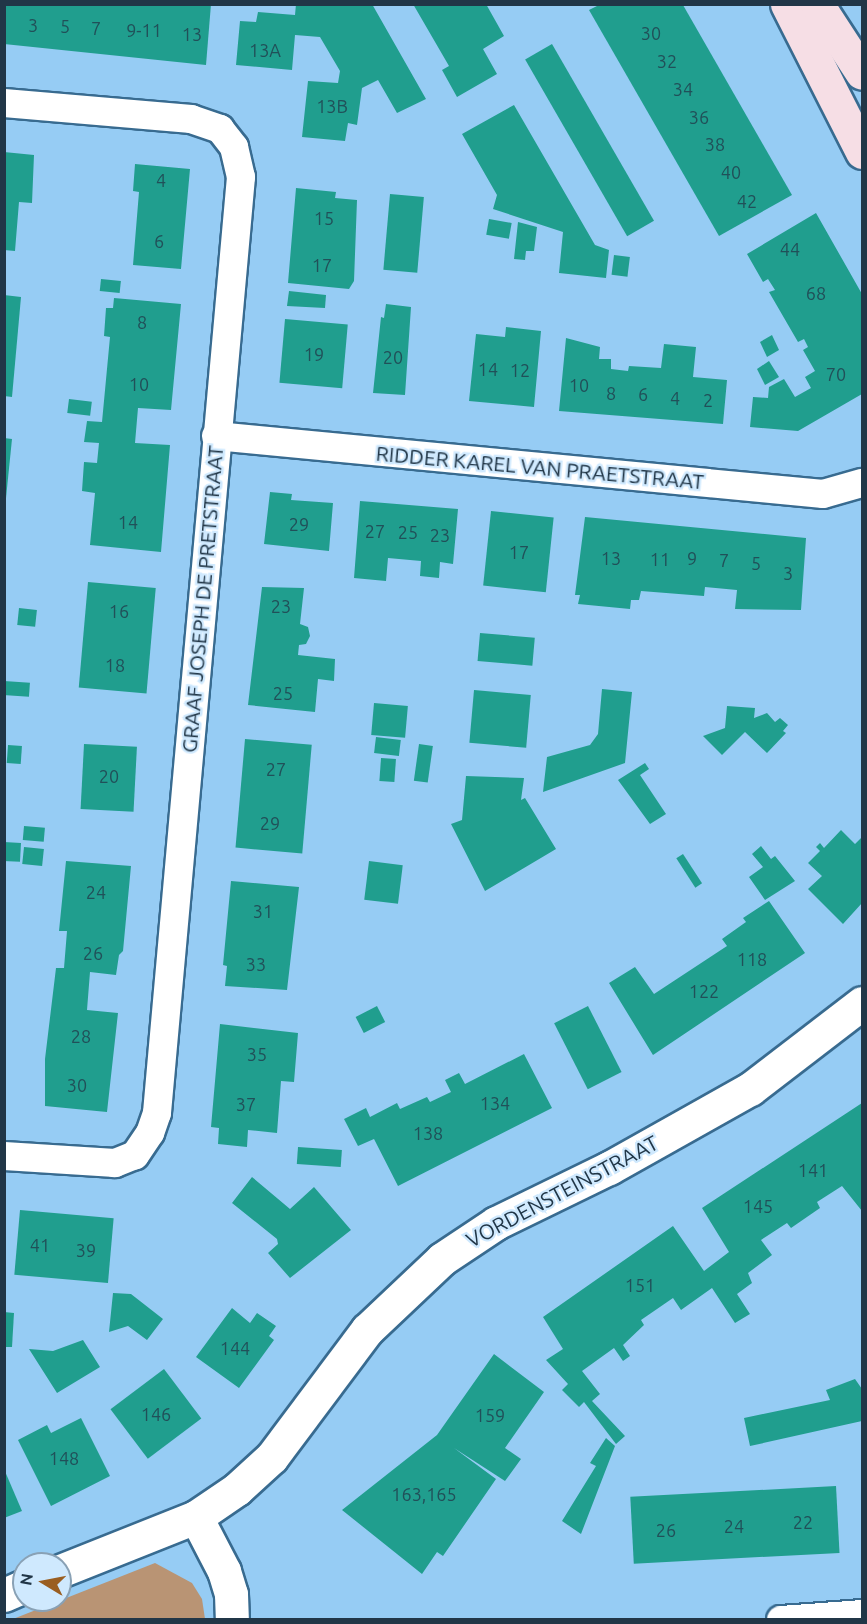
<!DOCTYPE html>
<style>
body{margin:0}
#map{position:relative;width:867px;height:1624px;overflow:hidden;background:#96ccf4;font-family:Ubuntu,sans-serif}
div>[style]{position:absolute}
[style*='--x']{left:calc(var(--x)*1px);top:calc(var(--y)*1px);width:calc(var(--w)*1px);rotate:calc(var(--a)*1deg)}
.green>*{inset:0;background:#b99474}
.building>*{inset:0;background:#209e8e;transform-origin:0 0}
.roads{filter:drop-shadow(2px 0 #386b90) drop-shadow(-2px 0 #386b90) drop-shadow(0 2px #386b90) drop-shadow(0 -2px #386b90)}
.minor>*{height:28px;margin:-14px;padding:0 14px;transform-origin:14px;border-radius:14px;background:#fff}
.tertiary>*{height:33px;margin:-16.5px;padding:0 16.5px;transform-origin:16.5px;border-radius:16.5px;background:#fff}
.secondary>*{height:33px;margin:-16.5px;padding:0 16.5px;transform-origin:16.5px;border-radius:16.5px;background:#f6dee5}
span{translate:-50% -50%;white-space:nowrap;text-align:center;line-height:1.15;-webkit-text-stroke:4.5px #cfe9fe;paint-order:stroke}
.number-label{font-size:18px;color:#215059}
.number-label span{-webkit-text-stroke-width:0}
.street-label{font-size:21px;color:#213647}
.frame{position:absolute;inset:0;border:6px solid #213647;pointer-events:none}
.north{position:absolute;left:12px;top:1552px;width:60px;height:60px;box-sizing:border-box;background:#cfe9fe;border:2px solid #89a1b5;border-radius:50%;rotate:280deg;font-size:16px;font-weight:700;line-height:24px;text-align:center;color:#213647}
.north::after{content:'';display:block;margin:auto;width:21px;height:27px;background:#9a5e21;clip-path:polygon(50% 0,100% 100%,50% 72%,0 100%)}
</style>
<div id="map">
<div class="green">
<i style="clip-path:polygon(155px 1563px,192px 1583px,202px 1599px,205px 1619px,13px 1619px)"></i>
</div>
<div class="building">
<i style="clip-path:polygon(4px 4px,211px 4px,206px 65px,4px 44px)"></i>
<i style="clip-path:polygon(296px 4px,372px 4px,426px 99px,397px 113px,378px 80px,362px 88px,357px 125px,348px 123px,345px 141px,302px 137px,308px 81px,338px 83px,340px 71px,320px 37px,295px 35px,292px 70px,236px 65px,240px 21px,256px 22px,258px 12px,295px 15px)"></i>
<i style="clip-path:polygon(413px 4px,486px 4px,504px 36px,483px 49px,497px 74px,457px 97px,442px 70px,449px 66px)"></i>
<i style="clip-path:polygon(599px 5px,683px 5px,792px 195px,719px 236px,589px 10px)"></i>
<i style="left:552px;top:44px;width:204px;height:31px;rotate:60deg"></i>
<i style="clip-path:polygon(514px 105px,595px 245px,609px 250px,606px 278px,559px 273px,563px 232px,493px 209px,497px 195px,462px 134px)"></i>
<i style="clip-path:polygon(4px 152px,34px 155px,32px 203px,19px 202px,15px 251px,4px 250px)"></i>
<i style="clip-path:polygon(135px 164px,190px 169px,181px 269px,133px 265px,139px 192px,133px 191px)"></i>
<i style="clip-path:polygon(296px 188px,336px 192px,335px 198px,357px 200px,354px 281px,349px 289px,288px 283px)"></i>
<i style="left:390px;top:194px;width:34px;height:76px;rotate:5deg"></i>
<i style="clip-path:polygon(816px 213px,862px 294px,862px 394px,798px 431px,750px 427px,753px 397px,768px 398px,769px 387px,784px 379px,795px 397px,811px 388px,805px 377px,815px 371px,803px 350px,808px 347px,804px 339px,798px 342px,769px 292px,775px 290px,768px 279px,763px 282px,747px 254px)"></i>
<i style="left:489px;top:219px;width:23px;height:16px;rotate:10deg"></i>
<i style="clip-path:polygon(518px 222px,537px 227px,534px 251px,526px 251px,525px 260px,514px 259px)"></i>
<i style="left:614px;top:255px;width:16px;height:20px;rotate:7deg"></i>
<i style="left:101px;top:279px;width:20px;height:12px;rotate:6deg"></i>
<i style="clip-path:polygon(289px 291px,326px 295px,325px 308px,287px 306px)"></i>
<i style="clip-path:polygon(4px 295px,21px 297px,12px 397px,4px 396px)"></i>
<i style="clip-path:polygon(114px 298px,181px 304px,171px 410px,138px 408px,135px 443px,170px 445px,161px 552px,90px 545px,95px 493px,82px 491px,84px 462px,97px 463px,99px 443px,84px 442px,87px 421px,102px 422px,110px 337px,104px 336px,106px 308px,113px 308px)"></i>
<i style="clip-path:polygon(386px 304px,411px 307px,405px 395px,373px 393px,381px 317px,384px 318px)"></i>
<i style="left:285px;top:319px;width:63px;height:64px;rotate:5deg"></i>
<i style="clip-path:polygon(506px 327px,541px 331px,534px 407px,469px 401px,476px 334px,505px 337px)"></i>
<i style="clip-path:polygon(772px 335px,779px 350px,767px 357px,760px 342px)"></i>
<i style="clip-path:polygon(566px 338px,600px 347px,599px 359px,611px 359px,611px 369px,628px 371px,629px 366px,661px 368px,664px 344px,696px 347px,693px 377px,727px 380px,723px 424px,559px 411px)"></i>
<i style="clip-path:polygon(769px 361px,779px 377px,765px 385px,757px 369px)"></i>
<i style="left:69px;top:399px;width:23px;height:14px;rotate:7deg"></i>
<i style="clip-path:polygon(4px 438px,12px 439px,6px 498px,4px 498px)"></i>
<i style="clip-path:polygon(270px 492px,292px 494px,291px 500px,333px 503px,329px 551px,264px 544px)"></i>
<i style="clip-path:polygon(360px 501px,458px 509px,453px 564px,440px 562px,439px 578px,420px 576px,421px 561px,388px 558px,386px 581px,354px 578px)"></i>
<i style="left:491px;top:511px;width:63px;height:75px;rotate:6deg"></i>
<i style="clip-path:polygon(585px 517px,806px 538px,801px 610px,735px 609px,737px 590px,705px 587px,704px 596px,641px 591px,639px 600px,631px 600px,630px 609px,578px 604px,580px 595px,575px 595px)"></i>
<i style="left:88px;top:582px;width:68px;height:106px;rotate:5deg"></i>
<i style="clip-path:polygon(262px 587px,304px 588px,300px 624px,308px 627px,310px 636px,306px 644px,299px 645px,298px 655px,335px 659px,334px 681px,318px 679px,315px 712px,248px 705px)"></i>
<i style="left:19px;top:608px;width:18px;height:17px;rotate:6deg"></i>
<i style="left:480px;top:633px;width:55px;height:28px;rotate:5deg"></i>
<i style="left:4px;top:681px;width:26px;height:14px;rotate:4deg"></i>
<i style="clip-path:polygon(602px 689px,632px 692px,625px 763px,543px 792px,547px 757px,590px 745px,598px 734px)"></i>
<i style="left:474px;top:690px;width:57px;height:53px;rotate:5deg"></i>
<i style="left:374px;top:703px;width:34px;height:32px;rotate:5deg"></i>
<i style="clip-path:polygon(727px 706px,755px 708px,754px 718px,767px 713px,775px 722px,780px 718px,788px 725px,783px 731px,786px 733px,767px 753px,745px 732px,722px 755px,703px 736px,725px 728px)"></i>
<i style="left:376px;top:737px;width:25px;height:16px;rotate:7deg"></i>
<i style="left:245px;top:739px;width:67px;height:109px;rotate:5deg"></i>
<i style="left:84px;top:744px;width:53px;height:65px;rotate:3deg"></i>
<i style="left:419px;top:744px;width:14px;height:37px;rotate:8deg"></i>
<i style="left:8px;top:745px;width:14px;height:18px;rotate:4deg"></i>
<i style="left:381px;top:758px;width:15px;height:23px;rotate:4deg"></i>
<i style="clip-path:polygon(645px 763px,649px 769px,640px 775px,666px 814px,650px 824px,618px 780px)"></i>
<i style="clip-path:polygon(466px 776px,524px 778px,521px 800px,525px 798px,556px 849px,485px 891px,451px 824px,462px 820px)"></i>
<i style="left:24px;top:826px;width:21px;height:14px;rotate:5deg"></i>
<i style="clip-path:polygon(841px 830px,855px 844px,862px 837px,862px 903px,843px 924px,808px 889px,822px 876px,808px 863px,820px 851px,816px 847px,820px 843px,824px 848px)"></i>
<i style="left:4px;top:842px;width:17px;height:19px;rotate:3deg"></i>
<i style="clip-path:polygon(761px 846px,771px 859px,775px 856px,795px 881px,765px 900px,749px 877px,763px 867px,752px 854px)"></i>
<i style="left:24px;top:847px;width:20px;height:17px;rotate:6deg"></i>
<i style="left:683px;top:854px;width:35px;height:8px;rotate:57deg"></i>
<i style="clip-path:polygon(66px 861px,131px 866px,123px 951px,119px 955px,116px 975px,90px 972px,87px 1010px,118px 1013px,107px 1112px,45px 1106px,45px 1059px,56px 968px,64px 968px,67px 931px,59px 931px)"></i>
<i style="left:369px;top:861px;width:34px;height:39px;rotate:7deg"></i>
<i style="clip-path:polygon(231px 881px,299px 887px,287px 990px,225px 986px,227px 966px,223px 965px)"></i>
<i style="clip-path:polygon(769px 901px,805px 953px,653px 1055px,609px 983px,635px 967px,654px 994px,727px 946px,722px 939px,746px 922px,743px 918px)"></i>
<i style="left:377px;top:1006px;width:18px;height:24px;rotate:63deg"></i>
<i style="left:588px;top:1006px;width:74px;height:38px;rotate:63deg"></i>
<i style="clip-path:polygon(220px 1024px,298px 1033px,294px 1082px,281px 1081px,277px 1133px,248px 1130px,247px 1147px,218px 1144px,219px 1128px,211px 1127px)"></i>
<i style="clip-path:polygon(524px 1054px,552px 1108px,398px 1186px,374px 1139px,358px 1146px,344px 1119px,366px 1108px,370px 1117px,397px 1103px,400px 1109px,427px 1097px,430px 1102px,451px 1092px,445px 1080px,459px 1073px,465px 1084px)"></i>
<i style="clip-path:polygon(862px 1103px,862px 1211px,842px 1186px,817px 1202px,820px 1208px,791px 1228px,787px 1223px,761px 1240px,772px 1255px,748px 1273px,752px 1283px,737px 1294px,750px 1314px,735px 1323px,712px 1288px,681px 1310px,673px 1298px,641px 1320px,644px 1325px,623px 1345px,630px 1356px,623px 1361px,614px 1348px,582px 1371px,600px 1394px,592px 1401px,625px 1436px,616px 1444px,584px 1402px,579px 1407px,562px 1390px,568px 1384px,546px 1360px,563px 1349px,543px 1317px,673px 1226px,704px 1271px,729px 1252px,702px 1208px)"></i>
<i style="left:298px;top:1147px;width:44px;height:17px;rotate:4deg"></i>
<i style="clip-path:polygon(252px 1177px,290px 1209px,314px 1187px,351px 1230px,290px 1278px,268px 1253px,278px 1244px,277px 1239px,232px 1203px)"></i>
<i style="left:20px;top:1210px;width:94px;height:65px;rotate:5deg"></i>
<i style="clip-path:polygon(113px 1293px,131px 1294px,163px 1319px,147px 1340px,128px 1326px,109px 1332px)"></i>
<i style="clip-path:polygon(232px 1308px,250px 1323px,257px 1313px,276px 1326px,269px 1336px,274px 1340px,239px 1388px,196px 1357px)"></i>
<i style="clip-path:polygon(4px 1312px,14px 1313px,12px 1347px,4px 1347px)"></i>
<i style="clip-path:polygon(83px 1340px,100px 1367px,57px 1393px,29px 1349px,53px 1351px)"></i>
<i style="clip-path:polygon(494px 1354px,544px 1392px,505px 1448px,521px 1459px,505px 1481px,454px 1448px,496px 1479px,443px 1556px,437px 1552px,422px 1574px,342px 1510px,437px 1435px)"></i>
<i style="left:164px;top:1369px;width:62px;height:67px;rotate:53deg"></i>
<i style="clip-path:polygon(855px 1379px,862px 1389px,862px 1421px,750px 1446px,744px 1418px,830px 1400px,826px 1390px)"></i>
<i style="clip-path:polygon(81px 1418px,110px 1476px,51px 1506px,18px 1440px,47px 1425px,51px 1433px)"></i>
<i style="clip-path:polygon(606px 1438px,615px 1446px,581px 1534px,562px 1521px,596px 1466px,590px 1463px)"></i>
<i style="clip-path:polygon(4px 1469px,22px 1511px,4px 1518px)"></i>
<i style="left:836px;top:1486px;width:67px;height:206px;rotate:87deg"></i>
</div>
<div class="roads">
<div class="minor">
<i style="--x:4;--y:103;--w:188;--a:4.9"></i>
<i style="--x:191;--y:119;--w:31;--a:19"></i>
<i style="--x:220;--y:129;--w:23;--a:52"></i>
<i style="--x:234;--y:147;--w:31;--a:77"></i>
<i style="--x:241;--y:177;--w:940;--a:95.13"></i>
<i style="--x:157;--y:1113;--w:21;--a:109"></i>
<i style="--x:150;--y:1133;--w:27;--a:124"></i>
<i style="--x:135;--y:1155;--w:22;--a:158"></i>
<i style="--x:115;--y:1163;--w:111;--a:-176.4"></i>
<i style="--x:216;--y:436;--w:610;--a:5.46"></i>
<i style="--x:823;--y:494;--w:41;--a:-15.8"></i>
<i style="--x:781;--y:1620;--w:81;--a:-4.2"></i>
</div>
<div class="tertiary">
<i style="--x:196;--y:1517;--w:61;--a:62.6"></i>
<i style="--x:224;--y:1571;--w:24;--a:73"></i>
<i style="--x:231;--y:1594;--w:26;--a:88"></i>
<i style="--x:60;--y:1571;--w:146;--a:-21.7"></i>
<i style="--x:196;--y:1517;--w:50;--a:-34.3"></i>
<i style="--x:237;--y:1489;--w:47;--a:-42.4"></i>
<i style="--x:272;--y:1457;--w:159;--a:-53.2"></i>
<i style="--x:367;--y:1330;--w:103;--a:-43.4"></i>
<i style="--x:442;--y:1259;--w:65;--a:-33.7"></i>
<i style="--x:496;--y:1223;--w:126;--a:-26"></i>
<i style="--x:609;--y:1168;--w:162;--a:-29.3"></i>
<i style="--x:750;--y:1089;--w:141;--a:-37.5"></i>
<i style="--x:4;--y:1595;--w:22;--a:-24"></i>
</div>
<div class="secondary">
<i style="--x:787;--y:4;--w:166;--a:63.1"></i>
<i style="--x:817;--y:4;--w:82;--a:56.9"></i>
</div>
</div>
<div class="number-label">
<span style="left:33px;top:25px">3</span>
<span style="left:65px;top:26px">5</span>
<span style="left:96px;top:28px">7</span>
<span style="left:144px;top:30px">9-11</span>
<span style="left:651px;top:33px">30</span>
<span style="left:192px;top:34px">13</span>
<span style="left:265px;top:50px">13A</span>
<span style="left:667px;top:61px">32</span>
<span style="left:683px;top:89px">34</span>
<span style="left:332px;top:106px">13B</span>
<span style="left:699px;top:117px">36</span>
<span style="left:715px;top:144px">38</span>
<span style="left:731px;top:172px">40</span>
<span style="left:161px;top:180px">4</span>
<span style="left:747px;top:201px">42</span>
<span style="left:324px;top:218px">15</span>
<span style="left:159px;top:241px">6</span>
<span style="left:790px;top:249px">44</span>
<span style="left:322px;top:265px">17</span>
<span style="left:816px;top:293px">68</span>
<span style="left:142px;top:322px">8</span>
<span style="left:314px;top:354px">19</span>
<span style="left:393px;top:357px">20</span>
<span style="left:488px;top:369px">14</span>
<span style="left:520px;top:370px">12</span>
<span style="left:836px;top:374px">70</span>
<span style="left:139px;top:384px">10</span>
<span style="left:579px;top:385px">10</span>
<span style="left:611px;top:393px">8</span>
<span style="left:643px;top:394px">6</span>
<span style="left:675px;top:398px">4</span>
<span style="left:708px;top:400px">2</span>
<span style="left:128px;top:522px">14</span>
<span style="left:299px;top:524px">29</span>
<span style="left:375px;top:531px">27</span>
<span style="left:408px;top:532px">25</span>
<span style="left:440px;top:535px">23</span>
<span style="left:519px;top:552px">17</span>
<span style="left:611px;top:558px">13</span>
<span style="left:692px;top:558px">9</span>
<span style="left:660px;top:559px">11</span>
<span style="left:724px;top:560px">7</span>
<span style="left:756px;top:563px">5</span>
<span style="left:788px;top:573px">3</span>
<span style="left:281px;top:606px">23</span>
<span style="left:119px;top:611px">16</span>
<span style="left:115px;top:665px">18</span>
<span style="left:283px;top:693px">25</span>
<span style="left:276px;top:769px">27</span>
<span style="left:109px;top:776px">20</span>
<span style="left:270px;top:823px">29</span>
<span style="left:96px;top:892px">24</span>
<span style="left:263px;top:911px">31</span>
<span style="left:93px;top:953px">26</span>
<span style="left:752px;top:959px">118</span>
<span style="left:256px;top:964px">33</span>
<span style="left:704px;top:991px">122</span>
<span style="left:81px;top:1036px">28</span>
<span style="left:257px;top:1054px">35</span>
<span style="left:77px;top:1085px">30</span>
<span style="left:495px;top:1103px">134</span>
<span style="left:246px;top:1104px">37</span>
<span style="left:428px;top:1133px">138</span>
<span style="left:813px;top:1170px">141</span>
<span style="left:758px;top:1206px">145</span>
<span style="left:40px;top:1245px">41</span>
<span style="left:86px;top:1250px">39</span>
<span style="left:640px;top:1285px">151</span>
<span style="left:235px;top:1348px">144</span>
<span style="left:156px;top:1414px">146</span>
<span style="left:490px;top:1415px">159</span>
<span style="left:64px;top:1458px">148</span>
<span style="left:424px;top:1494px">163,165</span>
<span style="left:803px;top:1522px">22</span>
<span style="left:734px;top:1526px">24</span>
<span style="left:666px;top:1530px">26</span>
</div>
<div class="street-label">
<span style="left:540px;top:467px;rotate:5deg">RIDDER KAREL VAN PRAETSTRAAT</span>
<span style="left:202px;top:599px;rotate:-85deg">GRAAF JOSEPH DE PRETSTRAAT</span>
<span style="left:562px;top:1191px;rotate:-28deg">VORDENSTEINSTRAAT</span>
</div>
<div class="frame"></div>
<div class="north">N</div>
</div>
